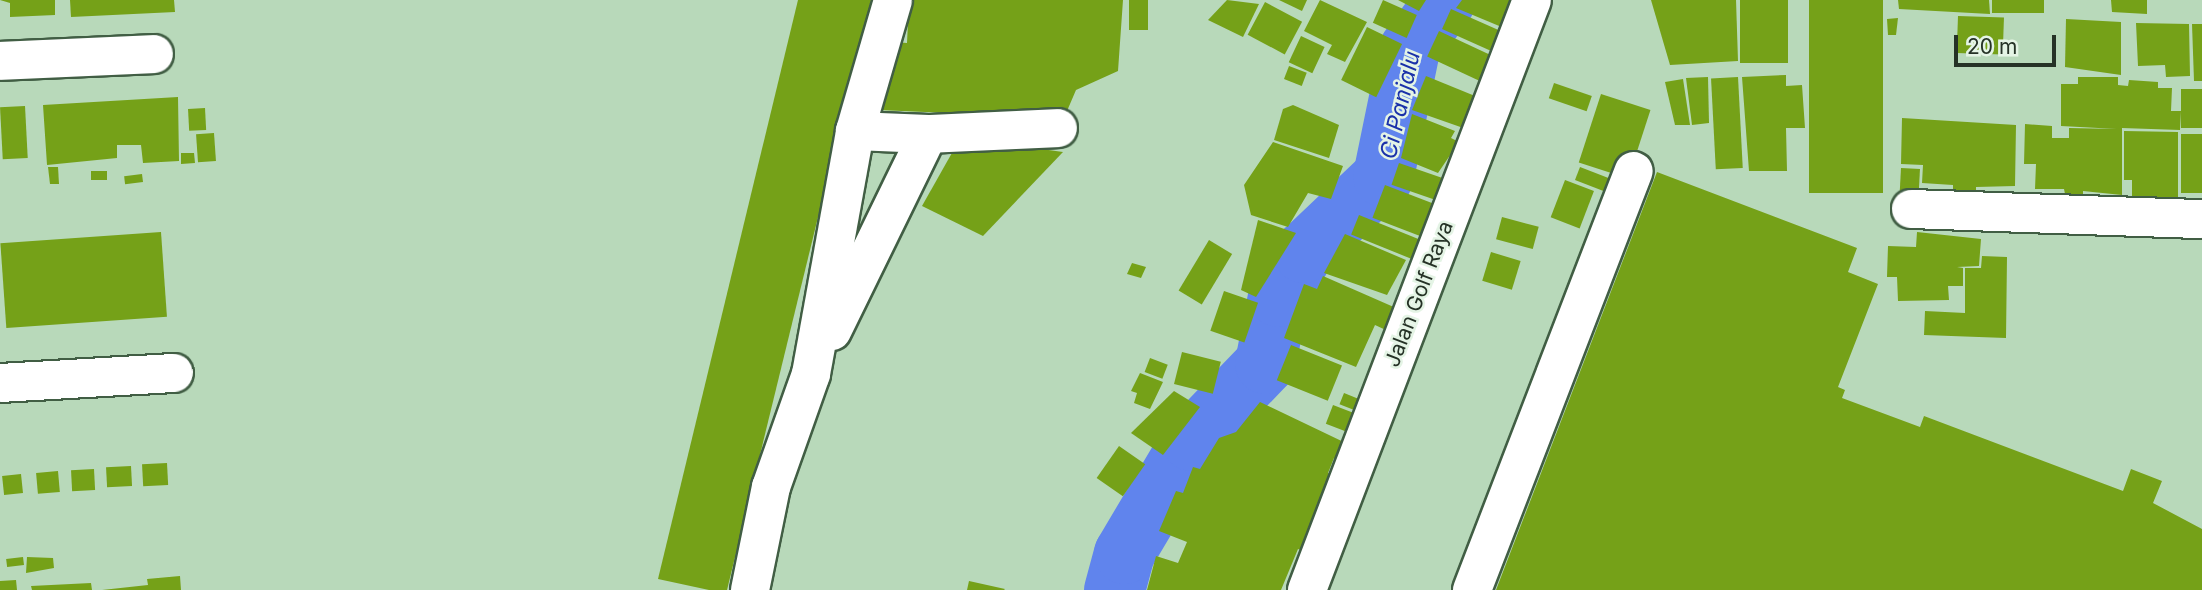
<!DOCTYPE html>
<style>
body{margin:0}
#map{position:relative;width:2202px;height:590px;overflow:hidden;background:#b8d9ba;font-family:Inter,sans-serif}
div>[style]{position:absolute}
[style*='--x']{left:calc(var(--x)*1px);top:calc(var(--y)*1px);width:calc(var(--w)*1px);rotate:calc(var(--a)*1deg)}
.river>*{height:61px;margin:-30.5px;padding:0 30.5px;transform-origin:30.5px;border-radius:30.5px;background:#6084ed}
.building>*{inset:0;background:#75a118;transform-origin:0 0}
.roads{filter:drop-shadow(2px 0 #415e44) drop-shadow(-2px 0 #415e44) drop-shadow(0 2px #415e44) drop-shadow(0 -2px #415e44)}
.minor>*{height:38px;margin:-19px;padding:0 19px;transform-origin:19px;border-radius:19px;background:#fff}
span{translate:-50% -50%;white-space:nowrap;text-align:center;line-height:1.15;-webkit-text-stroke:5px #e4f4e5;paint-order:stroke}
.street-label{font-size:21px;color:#253226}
.water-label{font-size:23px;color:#1a31a9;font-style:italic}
.scale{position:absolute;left:1954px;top:35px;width:102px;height:32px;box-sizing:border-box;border:4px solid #253226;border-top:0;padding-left:9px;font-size:21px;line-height:24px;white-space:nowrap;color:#253226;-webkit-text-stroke:5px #e4f4e5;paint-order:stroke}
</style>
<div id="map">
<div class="river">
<i style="--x:1114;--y:590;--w:38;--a:-75"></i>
<i style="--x:1124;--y:553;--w:131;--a:-59.3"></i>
<i style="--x:1191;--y:440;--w:107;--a:-46.1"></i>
<i style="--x:1265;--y:363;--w:68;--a:-79"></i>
<i style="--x:1278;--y:296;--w:51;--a:-60.4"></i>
<i style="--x:1303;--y:252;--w:110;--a:-43.5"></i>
<i style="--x:1383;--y:176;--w:130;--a:-78.4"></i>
<i style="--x:1409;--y:49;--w:61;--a:-53.7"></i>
</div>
<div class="building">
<i style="clip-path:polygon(0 0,55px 0,55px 15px,10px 17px,10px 3px)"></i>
<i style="clip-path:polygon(70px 0,174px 0,175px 12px,71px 17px)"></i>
<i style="clip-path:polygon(798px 0,871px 0,727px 590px,709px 590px,658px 579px)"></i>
<i style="clip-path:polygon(909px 0,1123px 0,1118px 71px,1076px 90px,1064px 118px,879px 110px,895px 42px,907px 43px)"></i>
<i style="left:1129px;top:0;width:19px;height:30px"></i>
<i style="clip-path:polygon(1227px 0,1259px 4px,1243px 37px,1208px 20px)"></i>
<i style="clip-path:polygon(1279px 0,1307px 0,1302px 11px)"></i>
<i style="clip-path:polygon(1320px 0,1367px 22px,1345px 62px,1327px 54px,1332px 45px,1304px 31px)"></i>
<i style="left:1383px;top:0;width:37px;height:25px;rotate:24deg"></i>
<i style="clip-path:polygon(1398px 0,1426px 0,1419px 11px)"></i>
<i style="clip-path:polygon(1462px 0,1517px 0,1504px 28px,1456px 8px)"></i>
<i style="clip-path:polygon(1651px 0,1736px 0,1738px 61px,1670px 65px)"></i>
<i style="left:1740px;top:0;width:48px;height:63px"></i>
<i style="left:1809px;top:0;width:74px;height:193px"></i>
<i style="clip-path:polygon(1898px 0,1989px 0,1990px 14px,1899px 9px)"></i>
<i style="left:1992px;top:0;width:52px;height:13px"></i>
<i style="clip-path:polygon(2111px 0,2147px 0,2147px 14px,2112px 12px)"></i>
<i style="left:1265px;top:2px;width:42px;height:37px;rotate:28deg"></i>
<i style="left:1451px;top:9px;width:55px;height:22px;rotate:24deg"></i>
<i style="left:1958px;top:16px;width:46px;height:37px;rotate:2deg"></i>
<i style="clip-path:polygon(1898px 18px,1896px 35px,1888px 35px,1887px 19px)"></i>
<i style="clip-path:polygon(2066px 19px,2121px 22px,2121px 75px,2065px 67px)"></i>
<i style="clip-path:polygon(2136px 23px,2189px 24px,2190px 76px,2166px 77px,2165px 65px,2138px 66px)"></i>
<i style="clip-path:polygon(2192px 24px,2202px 24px,2202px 81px,2194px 81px)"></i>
<i style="left:1367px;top:27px;width:39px;height:59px;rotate:26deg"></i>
<i style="left:1439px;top:31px;width:61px;height:28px;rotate:25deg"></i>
<i style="left:1301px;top:36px;width:26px;height:29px;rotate:25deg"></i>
<i style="left:1289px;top:66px;width:19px;height:14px;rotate:21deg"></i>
<i style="clip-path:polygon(1786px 75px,1786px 86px,1802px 85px,1805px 128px,1786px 128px,1787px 171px,1749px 171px,1742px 77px)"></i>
<i style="clip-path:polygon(1426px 76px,1475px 96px,1469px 130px,1412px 110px)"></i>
<i style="clip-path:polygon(1708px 77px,1709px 123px,1692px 125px,1686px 78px)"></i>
<i style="left:1738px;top:77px;width:91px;height:27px;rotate:87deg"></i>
<i style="clip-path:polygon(2078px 77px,2118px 77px,2118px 85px,2128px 86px,2129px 80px,2158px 82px,2158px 88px,2172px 88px,2171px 111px,2181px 111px,2180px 130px,2122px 128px,2122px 195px,2083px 191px,2083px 199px,2066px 199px,2064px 189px,2035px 189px,2036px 164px,2024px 164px,2025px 124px,2052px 126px,2052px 138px,2069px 138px,2069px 128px,2117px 129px,2061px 126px,2061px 84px,2078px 84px)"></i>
<i style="clip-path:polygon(1683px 79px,1690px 125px,1675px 125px,1665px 82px)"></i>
<i style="left:1554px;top:83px;width:40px;height:16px;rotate:19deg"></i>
<i style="left:2181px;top:89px;width:21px;height:39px"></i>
<i style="left:1601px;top:94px;width:52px;height:72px;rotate:18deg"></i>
<i style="clip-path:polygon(178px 97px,179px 161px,143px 163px,141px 145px,117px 145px,117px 158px,47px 165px,43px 105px)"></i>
<i style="clip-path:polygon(1293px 105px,1339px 125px,1329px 158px,1274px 140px,1283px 109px)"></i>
<i style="left:25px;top:106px;width:52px;height:25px;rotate:87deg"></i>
<i style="left:205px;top:108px;width:22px;height:17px;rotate:87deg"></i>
<i style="clip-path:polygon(1412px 114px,1455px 131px,1451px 138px,1459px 142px,1438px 173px,1401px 158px)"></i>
<i style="clip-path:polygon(1902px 118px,2016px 125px,2015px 186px,1976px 187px,1976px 195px,1953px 194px,1953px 185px,1922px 183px,1923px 165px,1901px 164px)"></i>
<i style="clip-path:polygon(2124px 131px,2178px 132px,2178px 205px,2148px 205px,2148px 197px,2132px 196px,2132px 180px,2124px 180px)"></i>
<i style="left:214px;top:133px;width:28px;height:18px;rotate:86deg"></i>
<i style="left:2181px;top:134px;width:21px;height:59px"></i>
<i style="clip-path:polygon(1273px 142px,1343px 166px,1331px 199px,1308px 193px,1288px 227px,1251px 215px,1244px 185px)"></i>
<i style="clip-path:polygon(997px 143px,1063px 152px,983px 236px,922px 206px,957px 144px)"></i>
<i style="clip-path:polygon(181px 153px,194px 153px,195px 163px,181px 164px)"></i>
<i style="left:1399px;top:163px;width:49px;height:23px;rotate:19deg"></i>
<i style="clip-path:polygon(48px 167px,58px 167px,59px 184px,50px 184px)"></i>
<i style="left:1580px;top:167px;width:36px;height:14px;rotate:21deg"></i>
<i style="left:1901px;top:168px;width:19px;height:23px;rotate:3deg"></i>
<i style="left:91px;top:171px;width:16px;height:9px"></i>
<i style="clip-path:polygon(1657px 172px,1857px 248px,1848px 272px,1878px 284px,1838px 387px,1845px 390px,1842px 398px,1920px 427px,1924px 416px,2123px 491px,2131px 469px,2162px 481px,2153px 503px,2202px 529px,2202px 590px,1496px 590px)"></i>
<i style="left:142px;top:174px;width:8px;height:18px;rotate:83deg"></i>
<i style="left:1565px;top:180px;width:31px;height:40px;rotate:21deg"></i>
<i style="left:1385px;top:185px;width:53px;height:35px;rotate:21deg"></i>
<i style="left:1359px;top:215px;width:70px;height:21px;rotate:22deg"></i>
<i style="left:1502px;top:217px;width:38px;height:23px;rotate:15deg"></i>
<i style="clip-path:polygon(1258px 220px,1296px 233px,1256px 297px,1241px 290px)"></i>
<i style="left:161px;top:232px;width:85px;height:161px;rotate:86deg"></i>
<i style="clip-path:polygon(1917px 232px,1981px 239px,1979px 266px,1957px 267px,1963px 268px,1963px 286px,1948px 286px,1949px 300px,1898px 301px,1897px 277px,1887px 277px,1888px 246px,1916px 247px)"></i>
<i style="clip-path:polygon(1345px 234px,1406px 260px,1387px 295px,1324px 273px)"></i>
<i style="left:1209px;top:240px;width:27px;height:59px;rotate:31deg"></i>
<i style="left:1491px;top:252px;width:31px;height:30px;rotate:17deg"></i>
<i style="clip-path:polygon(1982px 256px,2007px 257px,2006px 338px,1924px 335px,1925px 311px,1965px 313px,1965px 268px,1981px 268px)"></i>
<i style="clip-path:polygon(1132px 263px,1146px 267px,1141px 278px,1127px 274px)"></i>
<i style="clip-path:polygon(1323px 276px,1396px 308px,1388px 331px,1375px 325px,1356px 367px,1284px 338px,1304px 284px,1317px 289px)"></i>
<i style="left:1224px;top:291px;width:36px;height:42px;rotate:19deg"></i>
<i style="left:1291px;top:345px;width:55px;height:38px;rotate:22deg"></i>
<i style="left:1182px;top:352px;width:40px;height:33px;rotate:14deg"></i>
<i style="left:1150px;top:358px;width:19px;height:15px;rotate:21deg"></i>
<i style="clip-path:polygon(1140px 373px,1163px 382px,1150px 409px,1134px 403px,1137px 393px,1131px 391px)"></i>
<i style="clip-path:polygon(1174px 391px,1200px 407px,1163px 455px,1131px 433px)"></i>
<i style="left:1344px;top:393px;width:24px;height:12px;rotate:22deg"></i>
<i style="clip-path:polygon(1260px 402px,1352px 446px,1346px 463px,1334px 458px,1328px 473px,1342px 479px,1313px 555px,1298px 549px,1281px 590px,1147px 590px,1156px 556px,1178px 563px,1187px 542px,1159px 531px,1176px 491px,1183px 493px,1193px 467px,1200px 469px,1219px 438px,1236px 432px)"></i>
<i style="left:1333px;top:405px;width:30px;height:20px;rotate:21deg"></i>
<i style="left:1119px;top:446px;width:32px;height:39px;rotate:35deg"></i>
<i style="left:167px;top:463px;width:22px;height:25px;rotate:87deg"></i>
<i style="left:131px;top:466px;width:20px;height:25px;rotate:87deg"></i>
<i style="left:94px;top:469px;width:21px;height:23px;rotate:87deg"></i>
<i style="left:58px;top:471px;width:21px;height:22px;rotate:85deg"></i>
<i style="left:21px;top:474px;width:19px;height:19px;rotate:84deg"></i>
<i style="left:23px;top:557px;width:8px;height:17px;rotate:83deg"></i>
<i style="clip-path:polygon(27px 557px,53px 558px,54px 568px,26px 573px)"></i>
<i style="clip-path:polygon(180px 576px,181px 590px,102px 590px,148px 585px,147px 579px)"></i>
<i style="clip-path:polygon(16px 580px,17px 590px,0 590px,0 581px)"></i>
<i style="clip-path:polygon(969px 581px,1005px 589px,1004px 590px,967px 590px)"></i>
<i style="clip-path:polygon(91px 583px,92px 590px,32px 590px,31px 586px)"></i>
</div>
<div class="roads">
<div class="minor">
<i style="--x:0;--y:61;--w:154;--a:-2.6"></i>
<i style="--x:855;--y:131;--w:73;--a:2.4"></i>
<i style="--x:1911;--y:209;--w:291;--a:2"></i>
<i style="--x:832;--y:331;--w:219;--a:-64"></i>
<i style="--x:928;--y:134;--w:130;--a:-2.6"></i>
<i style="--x:0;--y:383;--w:174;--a:-3.3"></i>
<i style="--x:750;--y:590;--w:105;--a:-78.5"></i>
<i style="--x:771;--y:487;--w:120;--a:-70.5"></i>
<i style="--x:811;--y:374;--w:247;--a:-79.7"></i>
<i style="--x:855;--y:131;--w:136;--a:-73.8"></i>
<i style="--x:1307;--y:590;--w:631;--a:-69.13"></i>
<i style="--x:1472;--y:590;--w:449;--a:-68.9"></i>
</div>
</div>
<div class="street-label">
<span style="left:1419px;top:294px;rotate:-69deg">Jalan Golf Raya</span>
</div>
<div class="water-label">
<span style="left:1400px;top:105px;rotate:-77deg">Ci Panjalu</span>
</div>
<div class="scale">20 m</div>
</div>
